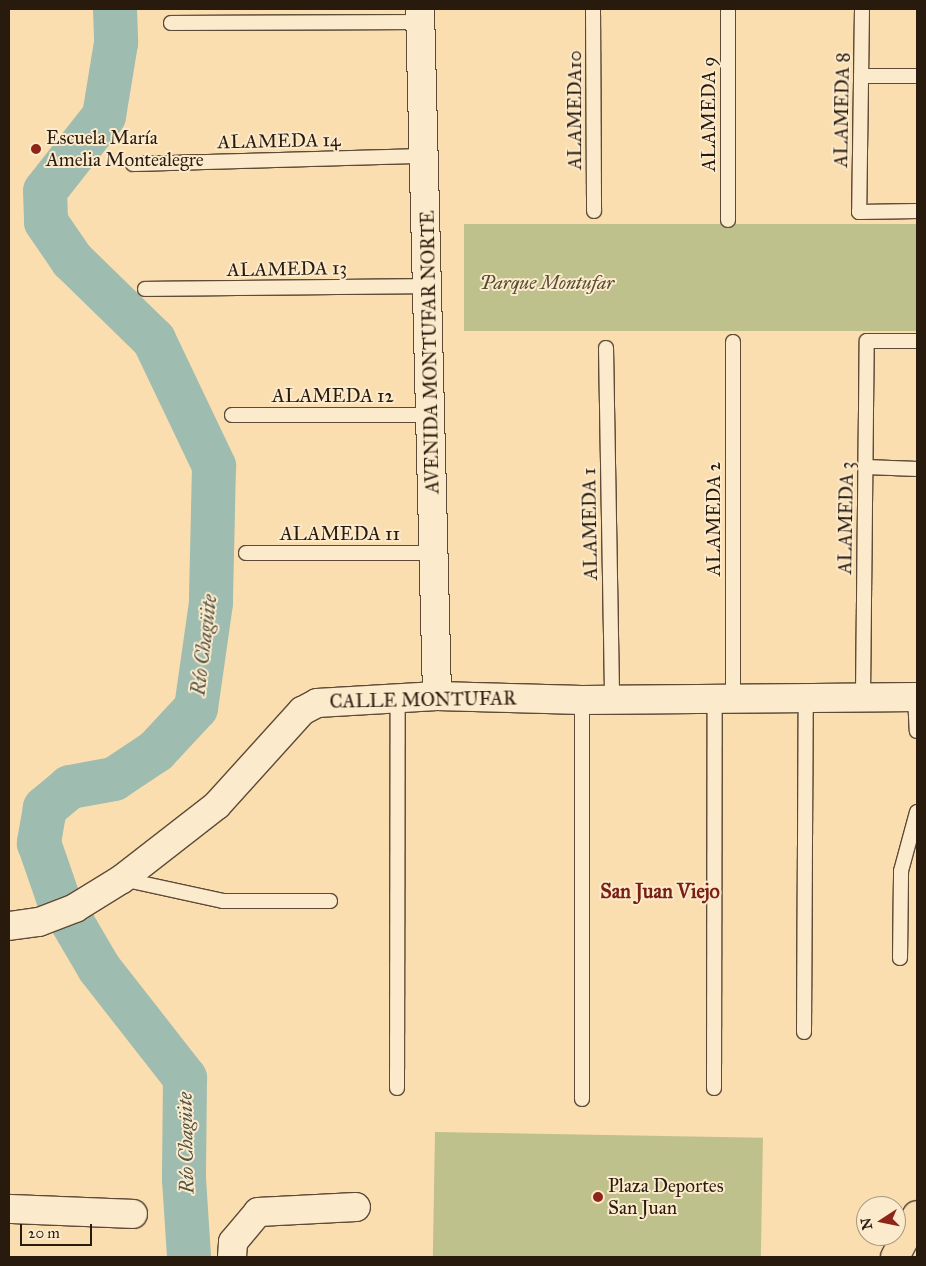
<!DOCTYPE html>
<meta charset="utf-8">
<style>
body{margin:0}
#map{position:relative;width:926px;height:1266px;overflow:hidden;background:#fadeb0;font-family:"IM FELL Great Primer",serif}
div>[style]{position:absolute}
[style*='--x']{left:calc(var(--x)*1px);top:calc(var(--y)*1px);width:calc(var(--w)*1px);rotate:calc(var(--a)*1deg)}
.green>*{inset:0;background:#bec18c;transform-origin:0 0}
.river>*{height:44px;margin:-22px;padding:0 22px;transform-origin:22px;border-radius:22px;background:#9ebcaf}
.roads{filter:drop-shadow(1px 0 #5d4b36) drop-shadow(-1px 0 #5d4b36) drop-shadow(0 1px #5d4b36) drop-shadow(0 -1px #5d4b36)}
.service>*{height:14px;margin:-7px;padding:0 7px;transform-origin:7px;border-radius:7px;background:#fceacc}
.minor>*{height:28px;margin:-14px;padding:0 14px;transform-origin:14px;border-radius:14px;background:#fceacc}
.trunk>*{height:28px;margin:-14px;padding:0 14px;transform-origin:14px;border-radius:14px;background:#fadeb0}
.dots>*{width:14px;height:14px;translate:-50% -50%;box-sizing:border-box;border:2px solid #fceacc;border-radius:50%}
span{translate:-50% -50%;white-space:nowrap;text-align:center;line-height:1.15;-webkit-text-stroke:4px #fceacc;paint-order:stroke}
.street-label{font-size:19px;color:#291a0e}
.poi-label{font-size:19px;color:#291a0e}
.left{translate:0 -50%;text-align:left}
.park-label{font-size:19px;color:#564c34;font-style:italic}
.water-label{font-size:20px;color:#525346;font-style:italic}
.neighbourhood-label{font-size:20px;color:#7a1f14;font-weight:700}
.frame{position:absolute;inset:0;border:10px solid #291a0e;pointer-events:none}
.north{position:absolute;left:856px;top:1196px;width:50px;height:50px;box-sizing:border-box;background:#fceacc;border:1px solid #a89780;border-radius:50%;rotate:259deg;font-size:14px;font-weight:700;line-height:20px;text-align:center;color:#291a0e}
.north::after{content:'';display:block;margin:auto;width:18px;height:22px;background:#8f2418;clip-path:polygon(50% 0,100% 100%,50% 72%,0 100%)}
.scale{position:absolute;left:20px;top:1224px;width:72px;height:22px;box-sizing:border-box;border:2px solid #291a0e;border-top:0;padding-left:6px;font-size:15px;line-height:18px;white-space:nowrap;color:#291a0e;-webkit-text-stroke:4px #fceacc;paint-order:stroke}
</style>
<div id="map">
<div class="green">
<i style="left:917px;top:224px;width:107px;height:453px;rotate:90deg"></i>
<i style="left:435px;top:1132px;width:328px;height:125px;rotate:1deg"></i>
</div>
<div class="river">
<i style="--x:115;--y:9;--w:34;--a:88"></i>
<i style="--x:116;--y:43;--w:74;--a:99.3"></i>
<i style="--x:104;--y:116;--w:95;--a:128.2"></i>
<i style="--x:45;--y:191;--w:31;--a:88"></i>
<i style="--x:46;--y:222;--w:46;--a:55.6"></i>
<i style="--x:72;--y:260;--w:115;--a:44.3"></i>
<i style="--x:154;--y:340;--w:140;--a:64.5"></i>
<i style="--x:214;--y:466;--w:137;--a:91.3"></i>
<i style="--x:211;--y:603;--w:106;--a:98.1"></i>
<i style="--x:196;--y:708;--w:59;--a:132.9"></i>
<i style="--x:156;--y:751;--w:50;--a:146.3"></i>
<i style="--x:114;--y:779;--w:45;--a:169.7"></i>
<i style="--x:70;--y:787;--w:33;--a:140"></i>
<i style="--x:45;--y:808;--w:36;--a:100"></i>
<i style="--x:39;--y:843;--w:58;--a:70.9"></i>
<i style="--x:58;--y:898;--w:81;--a:59.6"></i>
<i style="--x:99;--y:968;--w:140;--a:52"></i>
<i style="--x:185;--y:1078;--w:101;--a:90.6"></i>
<i style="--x:184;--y:1179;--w:78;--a:86.3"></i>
</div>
<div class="roads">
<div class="service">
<i style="--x:593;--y:9;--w:202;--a:89.7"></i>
<i style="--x:728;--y:9;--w:211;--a:90"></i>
<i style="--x:862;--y:9;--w:203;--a:90.8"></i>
<i style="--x:859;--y:212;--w:58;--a:-1"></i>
<i style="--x:171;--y:23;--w:248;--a:-0.2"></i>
<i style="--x:861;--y:76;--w:56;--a:0"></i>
<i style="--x:133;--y:164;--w:293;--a:-1.6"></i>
<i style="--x:145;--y:289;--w:284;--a:-0.6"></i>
<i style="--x:733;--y:342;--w:354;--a:90"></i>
<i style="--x:606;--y:348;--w:351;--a:89"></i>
<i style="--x:232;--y:415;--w:201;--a:0"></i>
<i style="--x:866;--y:467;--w:51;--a:2.2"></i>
<i style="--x:246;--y:553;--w:188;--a:0"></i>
<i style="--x:863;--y:696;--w:355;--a:-89.4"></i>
<i style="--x:867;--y:341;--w:50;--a:0"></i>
<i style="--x:915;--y:697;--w:34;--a:87"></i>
<i style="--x:122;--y:879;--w:103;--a:12.3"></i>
<i style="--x:223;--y:901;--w:107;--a:0"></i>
<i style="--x:900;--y:958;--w:87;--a:-89.3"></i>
<i style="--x:901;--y:871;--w:61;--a:-74.8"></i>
<i style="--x:804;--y:1032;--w:337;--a:-89.7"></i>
<i style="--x:397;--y:1088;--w:389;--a:-89.9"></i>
<i style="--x:714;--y:1088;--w:392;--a:-89.9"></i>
<i style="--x:582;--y:1099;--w:399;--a:-90"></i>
</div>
<div class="minor">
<i style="--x:420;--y:9;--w:687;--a:88.58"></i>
<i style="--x:9;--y:926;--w:30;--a:-8"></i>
<i style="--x:39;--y:922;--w:39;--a:-21"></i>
<i style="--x:75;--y:908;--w:55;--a:-31.7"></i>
<i style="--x:122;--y:879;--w:120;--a:-37.9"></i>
<i style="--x:217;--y:805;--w:127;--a:-47.9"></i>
<i style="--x:302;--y:711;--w:17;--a:-28"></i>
<i style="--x:317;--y:703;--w:120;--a:-3.3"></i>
<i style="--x:437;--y:696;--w:145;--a:1.6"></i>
<i style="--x:582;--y:700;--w:335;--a:-0.5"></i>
<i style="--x:9;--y:1209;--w:124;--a:2.3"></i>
<i style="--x:232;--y:1257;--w:15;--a:-86"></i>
<i style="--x:233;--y:1242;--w:39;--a:-50"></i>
<i style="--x:258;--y:1212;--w:98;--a:-2.9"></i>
</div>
<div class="trunk">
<i style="--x:895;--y:1257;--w:47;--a:-62.4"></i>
</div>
</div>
<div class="dots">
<i style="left:36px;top:149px;background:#8f2418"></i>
<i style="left:598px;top:1197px;background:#8f2418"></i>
</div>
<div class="street-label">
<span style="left:575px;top:110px;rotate:-90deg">ALAMEDA10</span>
<span style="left:842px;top:110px;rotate:-89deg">ALAMEDA 8</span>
<span style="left:709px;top:114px;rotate:-90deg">ALAMEDA 9</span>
<span style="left:279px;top:141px;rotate:-1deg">ALAMEDA 14</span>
<span style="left:287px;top:269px;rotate:-1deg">ALAMEDA 13</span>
<span style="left:430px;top:352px;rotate:-91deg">AVENIDA MONTUFAR NORTE</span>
<span style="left:333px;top:396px">ALAMEDA 12</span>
<span style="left:846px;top:518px;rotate:-89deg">ALAMEDA 3</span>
<span style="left:714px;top:519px;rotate:-90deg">ALAMEDA 2</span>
<span style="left:590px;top:524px;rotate:-91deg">ALAMEDA 1</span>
<span style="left:340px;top:534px">ALAMEDA 11</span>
<span style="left:423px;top:700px;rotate:-1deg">CALLE MONTUFAR</span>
</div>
<div class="poi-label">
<span class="left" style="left:46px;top:149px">Escuela María<br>Amelia Montealegre</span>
<span class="left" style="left:608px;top:1197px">Plaza Deportes<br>San Juan</span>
</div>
<div class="park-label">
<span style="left:547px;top:283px">Parque Montufar</span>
</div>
<div class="water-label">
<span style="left:204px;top:645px;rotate:-83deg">Río Chagüite</span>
<span style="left:186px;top:1143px;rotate:-91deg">Río Chagüite</span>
</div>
<div class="neighbourhood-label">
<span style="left:660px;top:891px">San Juan Viejo</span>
</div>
<div class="frame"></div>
<div class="north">N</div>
<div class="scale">20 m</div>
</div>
